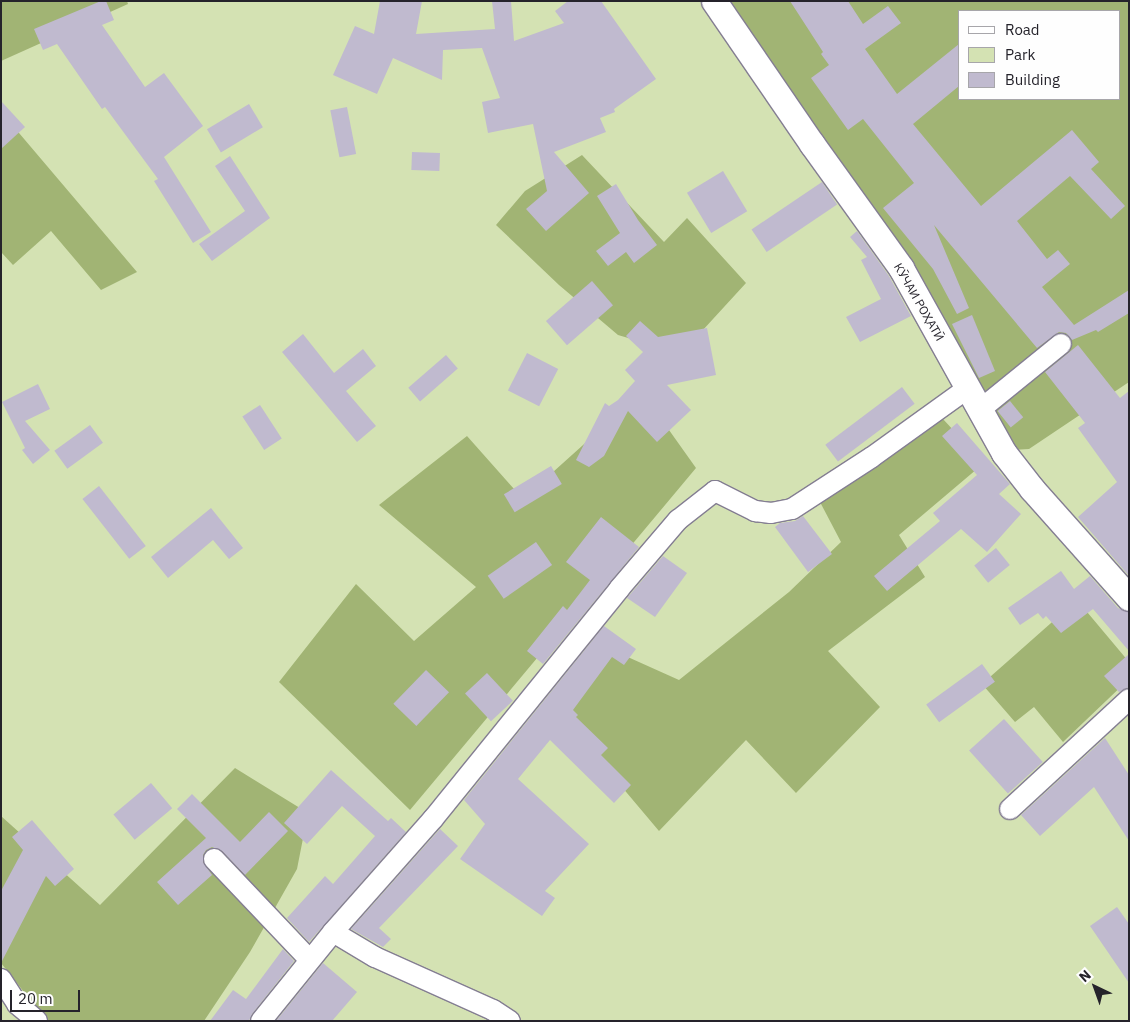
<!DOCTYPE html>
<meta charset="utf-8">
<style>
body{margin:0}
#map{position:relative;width:1130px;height:1022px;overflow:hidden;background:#f2eefc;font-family:"IBM Plex Sans",sans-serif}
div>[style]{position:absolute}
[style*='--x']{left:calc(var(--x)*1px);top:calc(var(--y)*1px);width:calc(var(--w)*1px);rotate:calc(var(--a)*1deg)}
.green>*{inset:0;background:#d4e2b3}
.forest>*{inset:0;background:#a1b474}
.building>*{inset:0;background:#c0bacf;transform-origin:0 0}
.roads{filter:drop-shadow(1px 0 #847e92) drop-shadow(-1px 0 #847e92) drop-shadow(0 1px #847e92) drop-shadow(0 -1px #847e92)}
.minor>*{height:20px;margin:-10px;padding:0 10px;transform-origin:10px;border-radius:10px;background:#fff}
.tertiary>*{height:25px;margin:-12.5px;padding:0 12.5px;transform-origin:12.5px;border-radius:12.5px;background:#fff}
span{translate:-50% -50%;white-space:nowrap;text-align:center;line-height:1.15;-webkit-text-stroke:4px #fefefe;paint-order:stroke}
.street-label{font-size:12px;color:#25232b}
.frame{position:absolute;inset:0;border:2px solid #25232b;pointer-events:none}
.legend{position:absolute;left:958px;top:10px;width:162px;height:90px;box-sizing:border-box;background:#fefefe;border:1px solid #a7a6aa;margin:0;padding:6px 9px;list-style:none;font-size:15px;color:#25232b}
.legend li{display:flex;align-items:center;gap:10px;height:25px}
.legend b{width:25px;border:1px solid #a7a6aa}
.north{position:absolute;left:1070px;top:962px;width:50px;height:50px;-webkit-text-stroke:4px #fefefe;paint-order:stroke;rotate:318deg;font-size:14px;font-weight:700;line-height:20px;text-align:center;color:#25232b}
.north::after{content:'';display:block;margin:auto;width:18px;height:22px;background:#25232b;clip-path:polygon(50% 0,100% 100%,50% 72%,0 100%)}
.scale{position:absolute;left:10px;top:990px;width:70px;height:22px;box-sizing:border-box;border:2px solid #25232b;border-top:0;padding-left:6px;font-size:15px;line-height:18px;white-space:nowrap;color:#25232b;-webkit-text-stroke:4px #fefefe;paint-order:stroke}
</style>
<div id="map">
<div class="green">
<i style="clip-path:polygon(evenodd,1px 1px,1129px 1px,1129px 1021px,35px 1021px,1px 981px,1px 1px,959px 11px,1119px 11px,1119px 99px,959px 99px,959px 11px)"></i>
<i style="clip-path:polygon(1px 988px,30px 1021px,1px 1021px)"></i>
</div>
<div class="forest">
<i style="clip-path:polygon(1px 1px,127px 1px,128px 4px,1px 61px)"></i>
<i style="clip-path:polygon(evenodd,705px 1px,1129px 1px,1129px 382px,1029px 449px,997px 451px,948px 351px,705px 1px,959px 11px,1119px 11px,1119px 99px,959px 99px,959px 11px)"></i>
<i style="clip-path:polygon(8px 120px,137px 272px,101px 290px,51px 231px,13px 265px,1px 252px,1px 127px)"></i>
<i style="clip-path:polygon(582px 155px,664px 242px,687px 218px,746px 283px,691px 343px,652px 345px,618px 335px,559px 285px,496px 225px,525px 191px)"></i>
<i style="clip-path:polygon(642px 392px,696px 468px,410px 810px,279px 682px,356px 584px,414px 641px,476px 587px,379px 505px,467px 436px,523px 499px)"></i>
<i style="clip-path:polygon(942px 418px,984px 463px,899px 535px,925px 577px,828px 651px,880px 707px,796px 793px,746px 740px,659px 831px,552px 704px,601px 645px,679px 680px,789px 592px,841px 542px,820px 502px)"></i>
<i style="clip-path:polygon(1077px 600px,1129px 662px,1129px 679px,1063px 742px,1034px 707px,1015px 722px,982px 684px)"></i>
<i style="clip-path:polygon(235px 768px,308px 813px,297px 869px,250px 952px,204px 1021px,47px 1021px,1px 963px,1px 816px,100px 905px)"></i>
</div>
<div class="building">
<i style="clip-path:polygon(101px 1px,106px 1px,114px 20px,102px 25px,145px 87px,164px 73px,203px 126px,164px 157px,211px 232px,193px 243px,154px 181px,158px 179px,105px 107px,102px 109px,57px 44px,43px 50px,34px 29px)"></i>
<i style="clip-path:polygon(380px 1px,422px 1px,416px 34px,495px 29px,492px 1px,511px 1px,514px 41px,564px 23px,555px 11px,568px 1px,601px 1px,656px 79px,614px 109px,615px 112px,600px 118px,606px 132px,554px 152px,589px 193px,546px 231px,526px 209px,547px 191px,533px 124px,488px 133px,482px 102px,500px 98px,482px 48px,443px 50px,442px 80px,393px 58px,377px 94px,333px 75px,355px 26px,374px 34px)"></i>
<i style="clip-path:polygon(790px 1px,848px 1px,863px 24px,888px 6px,901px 23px,865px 49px,897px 94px,959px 44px,959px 86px,913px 124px,981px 206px,1072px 130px,1099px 162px,1091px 169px,1125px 206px,1111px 219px,1070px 176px,1017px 221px,1047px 259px,1058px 250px,1070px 264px,1042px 287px,1074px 325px,1129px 290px,1129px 313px,1098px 332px,1096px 330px,1072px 340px,1066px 333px,1059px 332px,1037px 348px,934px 225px,969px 308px,957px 314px,933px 269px,883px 208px,914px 183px,863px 119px,848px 130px,811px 78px,829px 65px,821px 54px,823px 52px)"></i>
<i style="clip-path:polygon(1px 101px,25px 127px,1px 149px)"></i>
<i style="left:249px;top:104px;width:27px;height:49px;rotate:59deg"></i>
<i style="left:347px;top:107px;width:48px;height:17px;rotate:79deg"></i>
<i style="left:412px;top:152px;width:28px;height:18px;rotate:2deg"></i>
<i style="clip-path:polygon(230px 156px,270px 218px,212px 261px,199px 244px,245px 211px,215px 166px)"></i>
<i style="left:723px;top:171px;width:47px;height:42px;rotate:59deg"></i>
<i style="left:822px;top:182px;width:27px;height:85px;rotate:56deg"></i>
<i style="clip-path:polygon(616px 184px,638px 220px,657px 245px,634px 263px,626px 252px,608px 266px,596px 251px,620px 233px,597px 196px)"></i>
<i style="clip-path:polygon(857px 231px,889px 276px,911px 316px,860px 342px,846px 317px,881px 299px,861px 260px,867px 257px,850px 237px)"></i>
<i style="left:592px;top:281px;width:32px;height:61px;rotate:49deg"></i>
<i style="clip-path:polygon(972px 315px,995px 371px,979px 378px,952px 324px)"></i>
<i style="clip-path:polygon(640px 321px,658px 337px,707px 328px,716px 375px,667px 385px,691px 410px,657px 442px,628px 411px,604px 456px,589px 467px,576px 460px,605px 403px,609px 406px,618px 400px,635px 381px,625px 370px,643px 352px,626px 336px)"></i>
<i style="clip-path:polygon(303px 334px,334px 373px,363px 349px,376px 366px,346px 391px,376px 426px,357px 442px,282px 352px)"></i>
<i style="clip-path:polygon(1078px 345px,1120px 398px,1129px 391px,1129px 576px,1078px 517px,1117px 482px,1078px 428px,1085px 423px,1045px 372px)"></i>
<i style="left:527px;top:353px;width:35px;height:42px;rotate:27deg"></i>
<i style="left:446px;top:355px;width:18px;height:50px;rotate:49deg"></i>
<i style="clip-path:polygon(38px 384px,50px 409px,25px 421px,50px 450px,33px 464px,22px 450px,25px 448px,2px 402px)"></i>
<i style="left:902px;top:387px;width:21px;height:96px;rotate:53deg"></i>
<i style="left:1010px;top:401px;width:21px;height:16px;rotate:51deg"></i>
<i style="left:260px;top:405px;width:40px;height:21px;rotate:57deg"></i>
<i style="clip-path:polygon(957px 423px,1010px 484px,999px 494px,1021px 514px,987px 552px,961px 529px,887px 591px,874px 576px,940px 521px,933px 513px,977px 475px,942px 436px)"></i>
<i style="left:90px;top:425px;width:22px;height:44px;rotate:54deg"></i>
<i style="left:551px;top:466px;width:21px;height:55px;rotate:59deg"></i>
<i style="left:99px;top:486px;width:76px;height:21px;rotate:52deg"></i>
<i style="clip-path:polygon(211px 508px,243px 548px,229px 559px,213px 540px,168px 578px,151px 557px)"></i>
<i style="clip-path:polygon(803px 516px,832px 554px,808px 572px,775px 527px,780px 523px,795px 521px)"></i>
<i style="clip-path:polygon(601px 517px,639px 547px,543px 664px,527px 651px,563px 606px,567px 610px,590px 580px,566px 562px)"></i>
<i style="left:536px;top:542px;width:28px;height:59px;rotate:55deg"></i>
<i style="left:996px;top:548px;width:22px;height:28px;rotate:51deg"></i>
<i style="clip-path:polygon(663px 556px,687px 573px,655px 617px,627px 598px)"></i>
<i style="clip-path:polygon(1061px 571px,1074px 589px,1090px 576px,1118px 608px,1129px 612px,1129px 651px,1093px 609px,1061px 633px,1046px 616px,1043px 619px,1038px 613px,1020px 625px,1008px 608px)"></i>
<i style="clip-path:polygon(604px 626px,636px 649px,624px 665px,612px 657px,573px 710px,578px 715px,576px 717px,608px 748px,601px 755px,631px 785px,614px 803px,550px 740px,518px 779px,589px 844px,545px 891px,555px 898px,542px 916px,460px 859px,485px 824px,464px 800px)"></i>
<i style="clip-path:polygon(1129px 654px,1129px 687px,1119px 692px,1104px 676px)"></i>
<i style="left:982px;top:664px;width:22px;height:69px;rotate:54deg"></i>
<i style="left:426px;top:670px;width:32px;height:47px;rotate:44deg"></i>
<i style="left:487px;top:673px;width:38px;height:30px;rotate:47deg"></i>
<i style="left:1004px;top:719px;width:58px;height:47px;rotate:48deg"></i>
<i style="clip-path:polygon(1105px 738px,1129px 775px,1129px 841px,1094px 787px,1040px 836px,1021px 815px)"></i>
<i style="clip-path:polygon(331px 770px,388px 821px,391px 818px,406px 832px,309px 942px,287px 918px,325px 876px,333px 884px,375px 836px,342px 806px,307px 844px,284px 823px)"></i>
<i style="left:151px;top:783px;width:33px;height:49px;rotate:50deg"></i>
<i style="clip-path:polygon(192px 794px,240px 842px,269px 812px,288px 831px,245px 875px,222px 851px,212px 847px,206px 850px,203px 855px,203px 862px,212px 875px,178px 905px,157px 882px,206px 838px,177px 809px)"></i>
<i style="clip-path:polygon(32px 820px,74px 869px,55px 886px,46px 876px,1px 963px,1px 891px,23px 850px,12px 837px)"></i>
<i style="clip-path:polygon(440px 829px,458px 846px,379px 928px,391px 939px,383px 947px,351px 929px)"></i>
<i style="clip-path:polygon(1117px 907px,1129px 924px,1129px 983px,1090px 926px)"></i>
<i style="clip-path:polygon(283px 949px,294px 961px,252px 1014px,249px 1021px,210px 1021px,233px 990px,246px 999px)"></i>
<i style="clip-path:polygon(323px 963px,357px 992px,332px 1021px,276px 1021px)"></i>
</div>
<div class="roads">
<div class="minor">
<i style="--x:981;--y:409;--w:103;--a:-39.1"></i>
<i style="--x:1010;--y:809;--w:162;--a:-42.7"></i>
<i style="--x:214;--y:859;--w:139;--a:46.5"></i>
<i style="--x:333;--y:932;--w:49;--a:30.8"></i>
<i style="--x:375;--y:957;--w:129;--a:24.2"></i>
<i style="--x:493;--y:1010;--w:20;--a:33"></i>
<i style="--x:1;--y:979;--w:30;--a:57"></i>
<i style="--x:17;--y:1004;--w:26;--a:40"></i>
<i style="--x:261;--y:1021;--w:114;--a:-51"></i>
<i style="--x:333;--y:932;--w:151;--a:-48.5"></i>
<i style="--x:433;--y:819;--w:296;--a:-51"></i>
<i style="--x:619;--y:589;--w:91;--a:-49.5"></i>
<i style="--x:678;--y:520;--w:47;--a:-38.1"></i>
<i style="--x:715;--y:491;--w:45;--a:26.6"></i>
<i style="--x:755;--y:511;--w:16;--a:7"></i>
<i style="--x:771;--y:513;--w:21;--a:-11"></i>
<i style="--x:792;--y:509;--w:95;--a:-33"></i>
<i style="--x:872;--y:457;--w:118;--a:-35.7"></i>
</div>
<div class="tertiary">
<i style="--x:714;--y:1;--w:173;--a:55.6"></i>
<i style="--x:812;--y:144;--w:153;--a:54.3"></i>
<i style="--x:901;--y:268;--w:212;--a:60.9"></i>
<i style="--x:1004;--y:453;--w:46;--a:52.1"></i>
<i style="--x:1032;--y:489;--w:146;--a:48.3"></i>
</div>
</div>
<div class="street-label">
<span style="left:919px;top:302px;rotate:60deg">КӮЧАИ РОҲАТӢ</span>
</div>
<div class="frame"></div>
<ul class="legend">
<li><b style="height:6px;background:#fff"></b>Road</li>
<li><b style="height:14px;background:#d4e2b3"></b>Park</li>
<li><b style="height:14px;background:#c0bacf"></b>Building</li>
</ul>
<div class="north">N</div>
<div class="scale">20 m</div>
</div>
